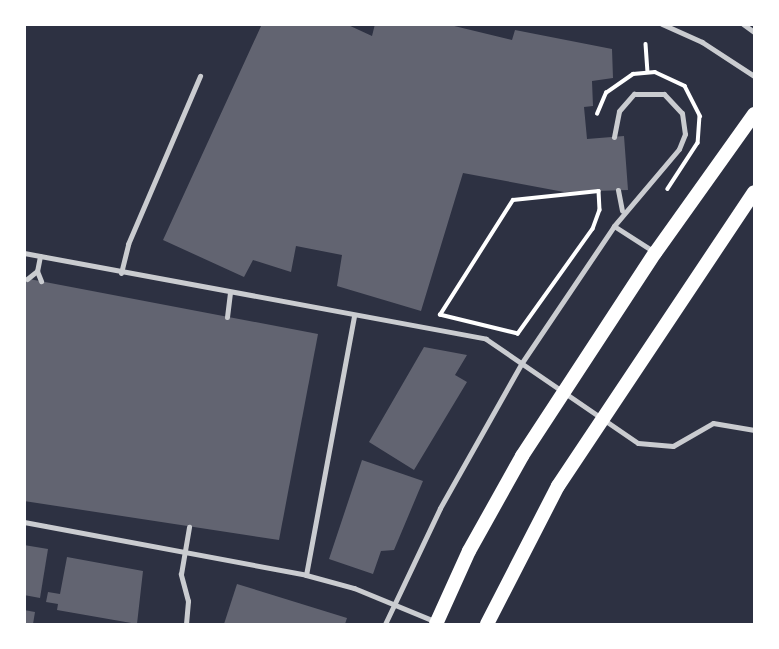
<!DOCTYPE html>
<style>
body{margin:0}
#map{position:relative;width:779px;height:649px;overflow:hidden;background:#2d3142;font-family:Raleway,sans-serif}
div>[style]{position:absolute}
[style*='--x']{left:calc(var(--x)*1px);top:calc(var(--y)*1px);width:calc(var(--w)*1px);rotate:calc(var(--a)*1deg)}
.building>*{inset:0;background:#626471}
.path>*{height:3.5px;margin:-1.75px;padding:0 1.75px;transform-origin:1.75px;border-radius:1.75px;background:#fff}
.service>*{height:5px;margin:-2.5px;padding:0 2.5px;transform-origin:2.5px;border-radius:2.5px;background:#caccd0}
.secondary>*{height:14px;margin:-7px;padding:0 7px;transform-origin:7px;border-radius:7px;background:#fff}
span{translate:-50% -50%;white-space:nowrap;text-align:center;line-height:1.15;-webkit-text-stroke:5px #fff;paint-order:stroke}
.frame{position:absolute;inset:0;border:26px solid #fff;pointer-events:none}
</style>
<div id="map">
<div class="building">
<i style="clip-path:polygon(262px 24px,346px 24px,372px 36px,375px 24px,446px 24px,512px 40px,515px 30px,612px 49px,613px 78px,592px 81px,593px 106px,584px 107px,587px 139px,624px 136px,628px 190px,564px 192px,463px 173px,421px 311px,337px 286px,342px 255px,296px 246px,291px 272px,253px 260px,244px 277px,163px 240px)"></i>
<i style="clip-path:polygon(24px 278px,318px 334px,279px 540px,24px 501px)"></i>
<i style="clip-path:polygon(424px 347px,467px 355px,455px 375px,467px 382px,414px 470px,369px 442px)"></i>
<i style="clip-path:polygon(362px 460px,423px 481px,394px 550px,381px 551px,373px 574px,329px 559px)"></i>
<i style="clip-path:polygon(24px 545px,48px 549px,40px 598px,24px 595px)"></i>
<i style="clip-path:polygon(67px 557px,143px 571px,137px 624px,57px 610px,58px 604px,46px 602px,48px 592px,60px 594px)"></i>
<i style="clip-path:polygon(237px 584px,347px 618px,345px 624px,224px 624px)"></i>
<i style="clip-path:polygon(24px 610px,35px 612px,33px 624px,24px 624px)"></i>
</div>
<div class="path">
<i style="--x:646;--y:44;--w:28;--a:86"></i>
<i style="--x:597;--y:114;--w:23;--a:-67"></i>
<i style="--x:606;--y:93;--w:33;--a:-35"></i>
<i style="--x:633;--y:74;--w:22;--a:-5"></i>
<i style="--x:655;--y:72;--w:33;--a:25"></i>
<i style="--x:685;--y:86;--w:34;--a:63"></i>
<i style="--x:700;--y:116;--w:27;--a:94"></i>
<i style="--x:698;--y:143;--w:55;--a:123.1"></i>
<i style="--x:599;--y:191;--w:19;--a:87"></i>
<i style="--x:600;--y:210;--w:20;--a:110"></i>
<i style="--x:593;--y:229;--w:129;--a:125.5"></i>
<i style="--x:518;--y:334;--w:80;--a:-166.3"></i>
<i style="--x:440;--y:315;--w:136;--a:-57.6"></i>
<i style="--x:513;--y:200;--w:86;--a:-6"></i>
</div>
<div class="service">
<i style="--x:662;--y:24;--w:44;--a:24.2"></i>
<i style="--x:702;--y:42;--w:62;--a:33.2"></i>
<i style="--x:743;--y:24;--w:14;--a:36"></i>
<i style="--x:614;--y:137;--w:26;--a:-79"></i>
<i style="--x:619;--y:111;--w:23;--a:-49"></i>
<i style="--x:634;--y:94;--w:30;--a:0"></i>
<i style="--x:664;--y:94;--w:26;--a:47"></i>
<i style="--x:682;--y:113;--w:21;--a:82"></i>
<i style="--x:685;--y:134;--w:16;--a:112"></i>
<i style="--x:679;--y:149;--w:101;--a:130.2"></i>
<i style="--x:618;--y:190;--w:21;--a:79"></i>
<i style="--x:24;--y:253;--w:470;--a:10.5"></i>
<i style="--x:486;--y:339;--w:184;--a:34.4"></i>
<i style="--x:638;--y:443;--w:35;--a:5"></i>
<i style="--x:673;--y:446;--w:46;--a:-29.9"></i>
<i style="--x:713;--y:423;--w:42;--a:9.7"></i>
<i style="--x:40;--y:256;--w:15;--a:101"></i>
<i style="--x:37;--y:271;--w:11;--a:68"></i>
<i style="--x:121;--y:273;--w:30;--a:-76"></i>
<i style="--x:128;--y:244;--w:183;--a:-66.8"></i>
<i style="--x:27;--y:279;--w:13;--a:-39"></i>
<i style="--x:227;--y:317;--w:24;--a:-83"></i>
<i style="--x:24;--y:522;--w:287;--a:10.6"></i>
<i style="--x:306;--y:575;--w:50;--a:15.2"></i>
<i style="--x:354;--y:588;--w:87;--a:22.4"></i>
<i style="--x:306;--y:575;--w:264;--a:-79.5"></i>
<i style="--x:186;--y:624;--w:23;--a:-85"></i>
<i style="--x:188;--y:601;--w:28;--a:-105"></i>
<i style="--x:181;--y:574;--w:48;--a:-80.3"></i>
<i style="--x:385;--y:624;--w:128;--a:-64.6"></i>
<i style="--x:440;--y:508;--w:165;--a:-60.6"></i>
<i style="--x:521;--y:364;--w:166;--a:-56"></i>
<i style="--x:614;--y:226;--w:46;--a:32.7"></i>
</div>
<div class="secondary">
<i style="--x:436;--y:624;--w:80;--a:-65.7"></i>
<i style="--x:469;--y:551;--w:109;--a:-60.8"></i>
<i style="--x:522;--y:456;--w:243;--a:-56.8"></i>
<i style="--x:655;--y:253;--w:171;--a:-54.5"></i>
<i style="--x:487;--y:624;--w:155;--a:-62.8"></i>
<i style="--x:558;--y:486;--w:353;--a:-56.3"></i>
</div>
<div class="frame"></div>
</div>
